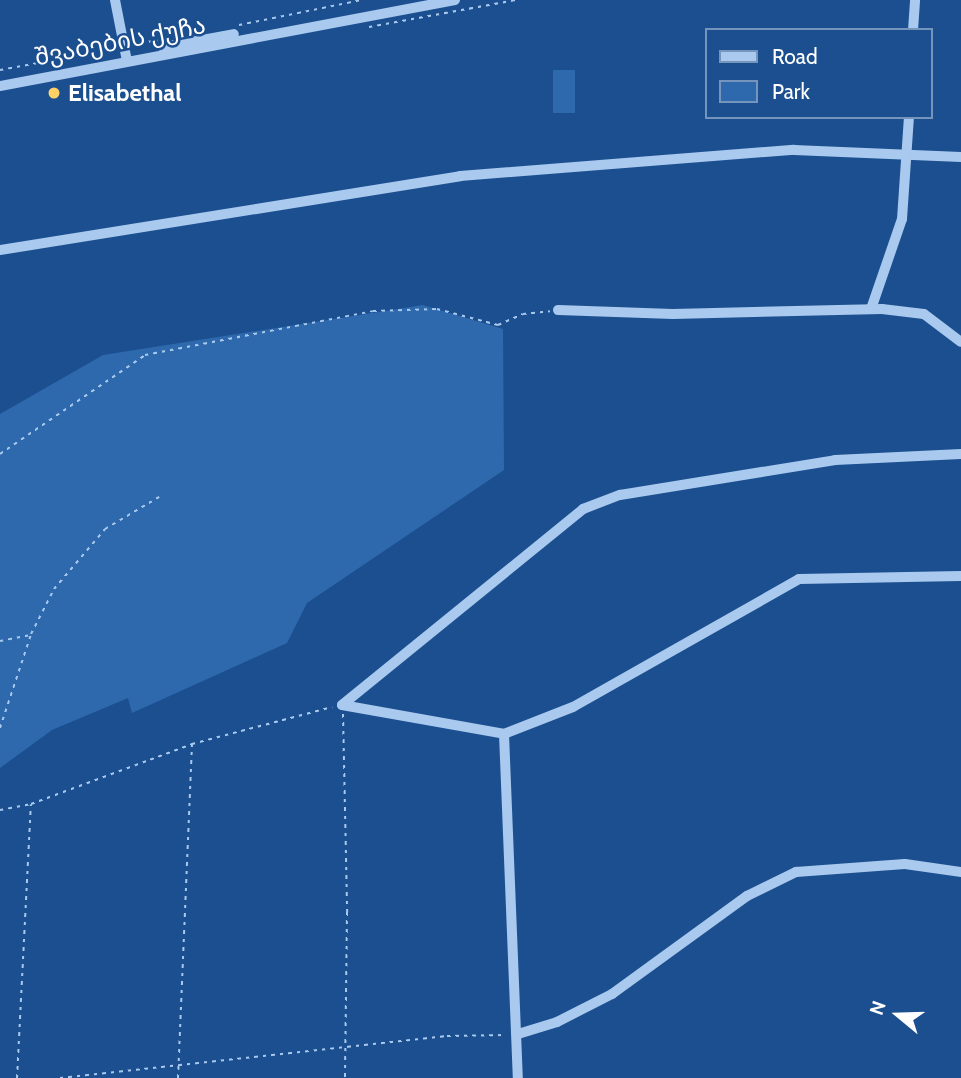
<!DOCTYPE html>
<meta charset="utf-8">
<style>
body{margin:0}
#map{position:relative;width:961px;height:1078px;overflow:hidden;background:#1b4f8f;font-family:Cabin,"Noto Sans Georgian",sans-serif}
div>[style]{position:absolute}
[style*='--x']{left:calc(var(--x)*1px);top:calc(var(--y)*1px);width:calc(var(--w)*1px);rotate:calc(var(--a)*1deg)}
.green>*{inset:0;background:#2e69ad;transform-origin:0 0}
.path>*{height:2px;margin-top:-1px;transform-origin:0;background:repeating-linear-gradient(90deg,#a9c9ee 0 3.5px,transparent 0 8.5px)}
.minor>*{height:10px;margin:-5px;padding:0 5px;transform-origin:5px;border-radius:5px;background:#a9c9ee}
.dots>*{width:19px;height:19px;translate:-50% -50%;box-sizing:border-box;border:4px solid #1b4f8f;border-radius:50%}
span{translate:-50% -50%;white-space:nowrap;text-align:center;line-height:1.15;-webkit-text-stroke:5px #1b4f8f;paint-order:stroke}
.street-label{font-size:24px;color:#fff}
.poi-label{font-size:24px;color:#fff;font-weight:700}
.left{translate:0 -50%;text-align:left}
.legend{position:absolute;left:705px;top:28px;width:228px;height:91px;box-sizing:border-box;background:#1b4f8f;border:2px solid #7695bc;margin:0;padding:9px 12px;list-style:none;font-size:21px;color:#fff}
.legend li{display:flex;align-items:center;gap:14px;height:35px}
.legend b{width:35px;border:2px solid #7695bc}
.north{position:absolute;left:863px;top:980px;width:70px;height:70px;-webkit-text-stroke:5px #1b4f8f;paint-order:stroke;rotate:289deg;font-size:19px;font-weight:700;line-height:28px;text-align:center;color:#fff}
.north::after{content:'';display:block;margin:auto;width:24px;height:32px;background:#fff;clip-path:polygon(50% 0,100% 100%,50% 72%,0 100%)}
</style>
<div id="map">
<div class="green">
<i style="left:553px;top:70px;width:22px;height:43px"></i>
<i style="clip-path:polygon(423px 305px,503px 329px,504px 470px,307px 603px,287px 643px,132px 713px,128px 698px,52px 730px,0 768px,0 414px,103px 355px)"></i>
</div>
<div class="path">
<i style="--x:239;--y:25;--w:126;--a:-11.5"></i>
<i style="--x:369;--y:27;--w:149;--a:-10.4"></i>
<i style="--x:132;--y:45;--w:26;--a:-11"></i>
<i style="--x:0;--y:70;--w:115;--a:-10.5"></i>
<i style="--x:0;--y:454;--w:176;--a:-34.3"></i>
<i style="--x:145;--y:355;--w:232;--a:-10.9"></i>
<i style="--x:373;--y:311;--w:64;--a:-1.8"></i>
<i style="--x:437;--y:309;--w:63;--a:14.7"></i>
<i style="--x:498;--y:325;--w:27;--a:-24"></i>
<i style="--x:523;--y:314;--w:27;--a:-6"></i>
<i style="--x:0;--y:641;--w:31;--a:-11"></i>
<i style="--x:343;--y:714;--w:198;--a:88.8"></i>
<i style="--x:347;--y:912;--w:166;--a:90.7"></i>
<i style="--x:0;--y:728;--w:99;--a:-71.7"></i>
<i style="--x:31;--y:634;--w:51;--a:-62.9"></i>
<i style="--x:54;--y:589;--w:79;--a:-49.6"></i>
<i style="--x:105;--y:529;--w:63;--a:-30.7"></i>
<i style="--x:0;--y:810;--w:32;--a:-11"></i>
<i style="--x:31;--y:804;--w:172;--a:-20.4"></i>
<i style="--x:192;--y:744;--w:145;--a:-14.8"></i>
<i style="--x:17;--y:1078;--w:274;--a:-87.1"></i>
<i style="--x:60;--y:1078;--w:389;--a:-6.2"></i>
<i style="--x:447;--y:1036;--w:59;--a:-1"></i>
<i style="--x:178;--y:1078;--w:334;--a:-87.6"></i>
</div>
<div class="minor">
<i style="--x:115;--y:0;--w:62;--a:78.9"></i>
<i style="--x:913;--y:30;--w:30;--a:-86"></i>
<i style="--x:164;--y:54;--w:7;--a:-90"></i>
<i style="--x:164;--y:47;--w:71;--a:-10.5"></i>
<i style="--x:0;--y:86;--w:463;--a:-10.7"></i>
<i style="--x:0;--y:250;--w:466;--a:-9.1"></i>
<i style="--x:460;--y:176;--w:335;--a:-4.5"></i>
<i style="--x:794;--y:150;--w:167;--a:2.4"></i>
<i style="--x:871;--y:309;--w:95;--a:-71"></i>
<i style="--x:902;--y:219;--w:102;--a:-86.1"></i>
<i style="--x:558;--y:310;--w:115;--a:2"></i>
<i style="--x:673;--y:314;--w:209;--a:-1.4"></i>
<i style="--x:882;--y:309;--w:42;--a:6.8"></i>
<i style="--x:924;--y:314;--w:46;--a:37.1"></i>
<i style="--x:342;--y:705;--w:311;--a:-39.1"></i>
<i style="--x:583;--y:509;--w:40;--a:-21"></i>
<i style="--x:620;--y:495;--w:218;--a:-9.2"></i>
<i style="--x:835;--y:460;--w:126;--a:-2.7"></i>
<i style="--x:342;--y:705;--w:165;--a:10.1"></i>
<i style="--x:504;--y:734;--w:74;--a:-21.4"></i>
<i style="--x:573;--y:707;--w:260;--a:-29.5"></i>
<i style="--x:799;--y:579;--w:162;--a:-1.1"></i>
<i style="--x:504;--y:734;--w:344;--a:87.7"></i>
<i style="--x:518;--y:1034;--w:41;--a:-17.1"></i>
<i style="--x:557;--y:1022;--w:62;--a:-27"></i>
<i style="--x:612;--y:994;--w:167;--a:-36"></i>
<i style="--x:747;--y:896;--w:55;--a:-26.1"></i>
<i style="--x:796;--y:872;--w:109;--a:-4.2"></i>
<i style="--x:905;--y:864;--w:57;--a:8.1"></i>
</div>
<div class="dots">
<i style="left:54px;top:93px;background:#ffd166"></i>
</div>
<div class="street-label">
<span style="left:120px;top:41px;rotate:-11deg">შვაბების ქუჩა</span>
</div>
<div class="poi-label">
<span class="left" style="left:68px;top:93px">Elisabethal</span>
</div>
<ul class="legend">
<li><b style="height:9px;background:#a9c9ee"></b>Road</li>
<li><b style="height:19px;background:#2e69ad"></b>Park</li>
</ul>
<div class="north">N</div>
</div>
